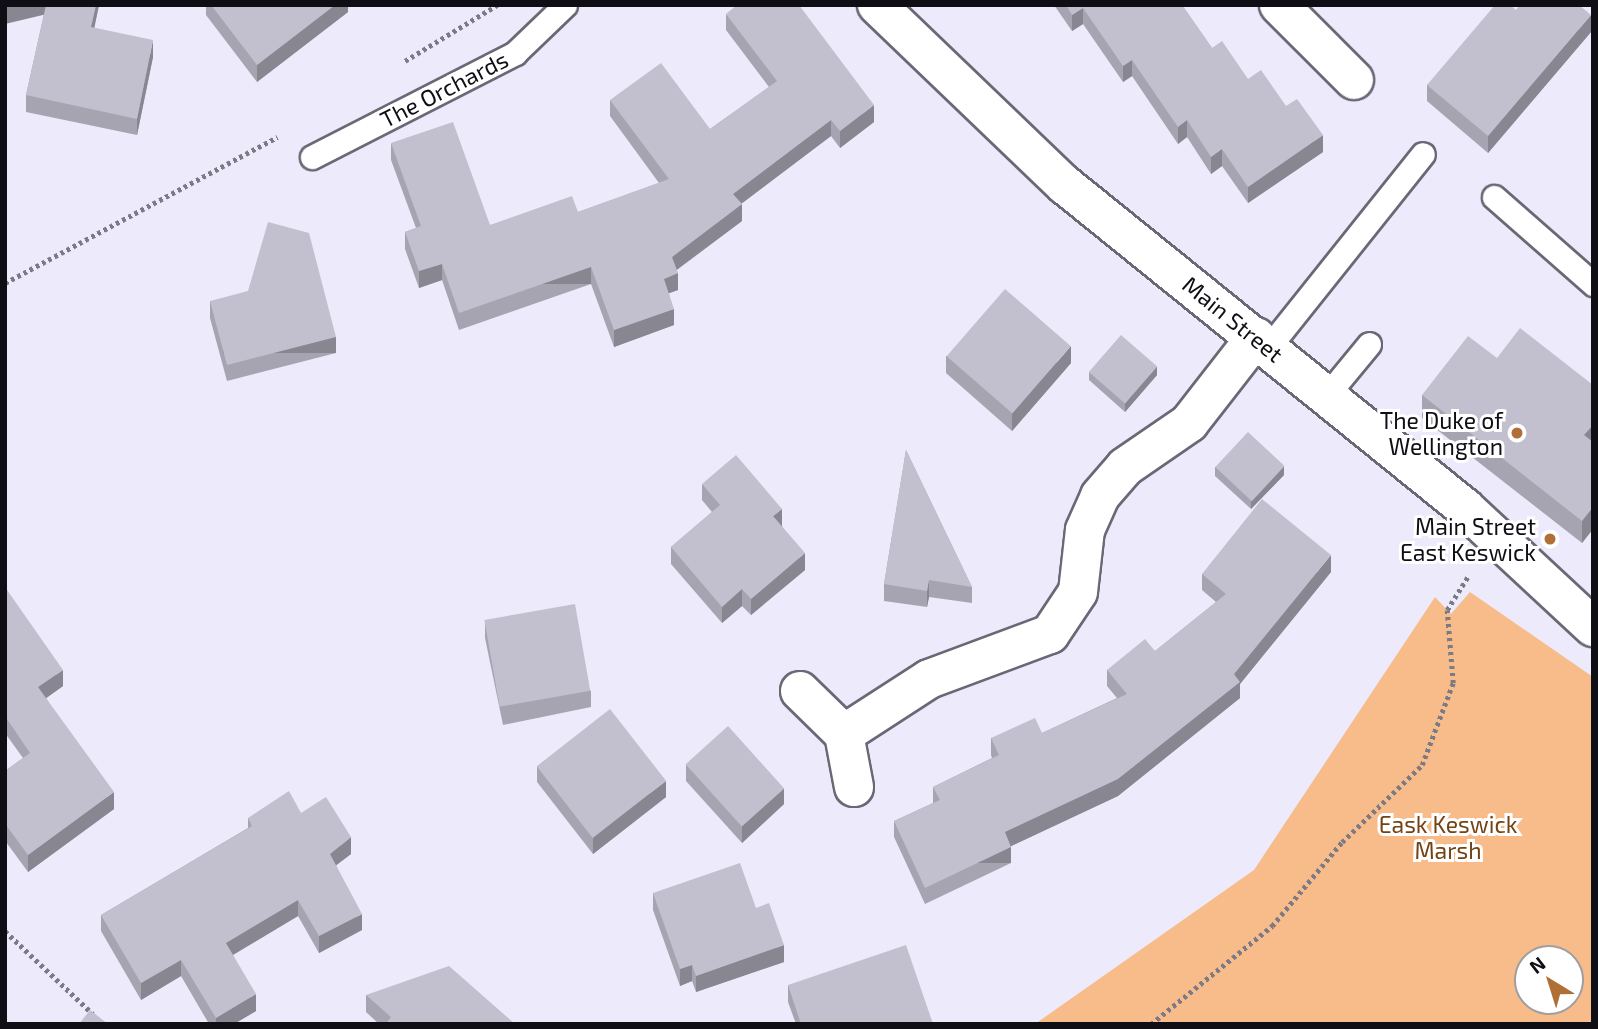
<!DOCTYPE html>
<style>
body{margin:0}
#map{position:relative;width:1598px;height:1029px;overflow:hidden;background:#edeafb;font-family:"Exo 2",sans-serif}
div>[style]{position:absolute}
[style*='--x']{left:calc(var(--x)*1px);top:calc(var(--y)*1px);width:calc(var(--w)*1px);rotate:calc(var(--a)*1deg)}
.green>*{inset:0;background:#f8bb8a}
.path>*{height:4.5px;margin-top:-2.25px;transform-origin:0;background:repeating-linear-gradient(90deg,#7c7a85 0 3.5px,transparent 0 7px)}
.roads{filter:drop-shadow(2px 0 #6b6876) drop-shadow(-2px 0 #6b6876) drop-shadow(0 2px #6b6876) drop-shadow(0 -2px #6b6876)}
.lane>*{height:23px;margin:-11.5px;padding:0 11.5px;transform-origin:11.5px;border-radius:11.5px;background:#fff}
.street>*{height:38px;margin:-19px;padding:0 19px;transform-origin:19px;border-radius:19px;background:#fff}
.secondary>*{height:38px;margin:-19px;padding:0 19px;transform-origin:19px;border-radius:19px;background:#fff}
.wall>*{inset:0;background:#a7a4b2}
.shaded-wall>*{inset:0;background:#888691;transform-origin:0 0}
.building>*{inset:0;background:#c2bfcf;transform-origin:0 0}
.dots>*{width:19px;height:19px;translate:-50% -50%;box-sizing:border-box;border:4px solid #fff;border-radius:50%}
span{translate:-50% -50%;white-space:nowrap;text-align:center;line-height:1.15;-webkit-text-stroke:6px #fff;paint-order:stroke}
.street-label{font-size:23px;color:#0f0e14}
.poi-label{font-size:23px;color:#0f0e14}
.right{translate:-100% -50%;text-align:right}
.park-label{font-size:23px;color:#744313}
.frame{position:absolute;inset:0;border:7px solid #0f0e14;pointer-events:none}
.north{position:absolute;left:1514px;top:945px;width:70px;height:70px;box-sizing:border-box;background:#fff;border:2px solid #9f9fa1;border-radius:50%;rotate:322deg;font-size:19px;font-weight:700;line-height:28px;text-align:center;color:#0f0e14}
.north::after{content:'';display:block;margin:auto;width:24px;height:32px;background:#af6f37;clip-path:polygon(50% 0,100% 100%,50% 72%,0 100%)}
</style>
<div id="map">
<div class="green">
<i style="clip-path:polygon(evenodd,1470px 592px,1593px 677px,1593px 1024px,1035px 1024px,1254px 870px,1435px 597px,1451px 614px,1470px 592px,1528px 959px,1570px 959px,1570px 1001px,1528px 1001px,1528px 959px)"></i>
</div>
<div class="path">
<i style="--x:405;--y:61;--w:108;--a:-31.3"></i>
<i style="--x:5;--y:283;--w:309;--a:-28.2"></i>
<i style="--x:5;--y:931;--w:121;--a:43.3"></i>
<i style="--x:1151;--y:1024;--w:156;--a:-39"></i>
<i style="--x:1272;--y:926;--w:109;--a:-50.2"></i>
<i style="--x:1342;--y:842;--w:111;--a:-43.9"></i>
<i style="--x:1422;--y:765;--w:88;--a:-69.3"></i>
<i style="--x:1453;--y:683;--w:73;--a:-94.7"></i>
<i style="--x:1447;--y:610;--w:40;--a:-58"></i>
</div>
<div class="roads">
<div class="lane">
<i style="--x:312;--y:157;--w:228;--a:-27.1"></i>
<i style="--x:515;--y:53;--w:69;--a:-43.8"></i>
<i style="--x:1494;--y:197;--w:132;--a:41.3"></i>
<i style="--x:1268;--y:348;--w:248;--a:-51.4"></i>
<i style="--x:1327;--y:395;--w:66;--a:-50.5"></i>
</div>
<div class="street">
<i style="--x:1279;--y:5;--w:106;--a:45"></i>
<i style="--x:800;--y:691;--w:62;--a:44.3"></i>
<i style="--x:844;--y:734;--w:54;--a:79.3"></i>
<i style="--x:844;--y:734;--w:101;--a:-32.9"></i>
<i style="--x:929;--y:679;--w:129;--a:-20.4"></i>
<i style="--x:1050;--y:634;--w:50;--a:-56.3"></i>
<i style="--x:1078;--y:592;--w:62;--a:-83.6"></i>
<i style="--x:1085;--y:530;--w:37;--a:-66"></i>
<i style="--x:1100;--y:496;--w:38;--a:-49"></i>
<i style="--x:1125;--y:467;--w:78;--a:-34.5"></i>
<i style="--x:1189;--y:423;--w:109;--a:-52.1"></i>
</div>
<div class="secondary">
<i style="--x:877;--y:5;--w:260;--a:43.8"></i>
<i style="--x:1065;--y:185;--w:514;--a:38.92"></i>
<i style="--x:1465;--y:508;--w:175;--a:42.9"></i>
</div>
</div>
<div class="wall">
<i style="clip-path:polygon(5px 5px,99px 5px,94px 28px,153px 57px,137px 135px,26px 112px,26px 95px,44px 14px)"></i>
<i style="clip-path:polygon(206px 5px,348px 5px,348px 12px,257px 82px,206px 15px)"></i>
<i style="clip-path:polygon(1054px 5px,1182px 5px,1212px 48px,1248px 79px,1286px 106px,1323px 152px,1248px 203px,1222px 166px,1211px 174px,1187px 137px,1178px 144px,1132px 76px,1123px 82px,1083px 24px,1072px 31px)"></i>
<i style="clip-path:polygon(1516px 10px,1591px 32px,1488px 153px,1427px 101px,1427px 85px)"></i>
<i style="clip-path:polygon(726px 14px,874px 122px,840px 148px,831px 136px,741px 204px,742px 221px,677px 270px,678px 290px,669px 293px,674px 325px,614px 347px,591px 284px,459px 330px,442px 280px,419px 288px,405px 249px,405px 232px,416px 228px,391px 160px,391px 143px,490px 225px,578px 212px,659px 183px,610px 116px,610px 100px,710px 129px,769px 87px,726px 30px)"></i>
<i style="clip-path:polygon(210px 301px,336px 353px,227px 381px,210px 318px)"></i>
<i style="clip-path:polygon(946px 356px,1071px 363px,1012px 431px,946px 373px)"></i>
<i style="clip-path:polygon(1497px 358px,1593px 385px,1593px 529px,1582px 543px,1422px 418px,1422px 395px)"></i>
<i style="clip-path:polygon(1089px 372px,1157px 375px,1125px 412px,1089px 380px)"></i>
<i style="clip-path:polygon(906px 450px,972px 587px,972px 603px,929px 597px,927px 607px,884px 601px,884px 584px)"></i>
<i style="clip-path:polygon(1215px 467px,1284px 475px,1251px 509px,1215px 476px)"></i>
<i style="clip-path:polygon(702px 484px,782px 526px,805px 570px,751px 615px,742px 606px,722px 623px,671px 564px,671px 547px,712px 512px,702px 500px)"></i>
<i style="clip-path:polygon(1331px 572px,1240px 684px,1240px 698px,1118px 796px,1011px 846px,1011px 863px,925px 904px,894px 837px,894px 821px,933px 803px,933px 787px,992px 758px,991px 755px,991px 738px,1042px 733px,1117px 698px,1107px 686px,1107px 670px,1155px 651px,1216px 602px,1202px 590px,1202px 574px)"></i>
<i style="clip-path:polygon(5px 587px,63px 686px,46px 698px,114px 809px,28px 872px,6px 842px,5px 842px,5px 771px,23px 758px,5px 733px)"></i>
<i style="clip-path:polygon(485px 621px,591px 691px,591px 707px,503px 725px,485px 638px)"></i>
<i style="clip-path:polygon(686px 765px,784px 804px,742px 843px,686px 781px)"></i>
<i style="clip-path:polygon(537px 766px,666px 797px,593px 854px,537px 782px)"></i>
<i style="clip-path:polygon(301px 813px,351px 854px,336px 865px,362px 930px,319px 953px,298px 916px,233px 955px,256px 1011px,234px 1024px,209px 1024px,181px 976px,141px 1000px,101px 931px,101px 915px,248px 828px,248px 818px)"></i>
<i style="clip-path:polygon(653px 893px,756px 908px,784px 962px,696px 992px,692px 981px,680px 986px,653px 910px)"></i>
<i style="clip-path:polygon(788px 985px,933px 1024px,796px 1024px,788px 1002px)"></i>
<i style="clip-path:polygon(366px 995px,515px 1024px,379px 1024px,366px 1012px)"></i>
</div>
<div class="shaded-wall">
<i style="clip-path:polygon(14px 5px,47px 5px,47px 14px,5px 24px,5px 7px)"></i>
<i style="clip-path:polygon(96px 5px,99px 5px,91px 44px,91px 27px)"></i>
<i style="clip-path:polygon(335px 5px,348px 5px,348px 12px,257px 82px,257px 65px)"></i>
<i style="clip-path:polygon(1083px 8px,1083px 24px,1072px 31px,1072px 15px)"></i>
<i style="clip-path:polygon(1591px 15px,1591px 32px,1488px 153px,1488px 136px)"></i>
<i style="clip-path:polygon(153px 40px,153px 57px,137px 135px,137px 119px)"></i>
<i style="clip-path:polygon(1132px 60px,1132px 76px,1123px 82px,1123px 66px)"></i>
<i style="clip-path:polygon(874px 105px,874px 122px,840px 148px,840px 131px)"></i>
<i style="clip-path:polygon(831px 120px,831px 136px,733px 210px,733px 194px)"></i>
<i style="clip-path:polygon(1187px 120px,1187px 137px,1178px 144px,1178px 127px)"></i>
<i style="clip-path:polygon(1323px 135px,1323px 152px,1248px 203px,1248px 187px)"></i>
<i style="clip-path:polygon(1222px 149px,1222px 166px,1211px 174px,1211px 157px)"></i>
<i style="clip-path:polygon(742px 204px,742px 221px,672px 273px,672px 257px)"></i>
<i style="clip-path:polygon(442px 264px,442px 280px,419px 288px,419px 271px)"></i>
<i style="left:591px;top:267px;width:17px;height:140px;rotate:90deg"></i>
<i style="clip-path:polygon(678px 273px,678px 290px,664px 295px,664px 279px)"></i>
<i style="clip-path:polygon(674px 309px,674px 325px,614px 347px,614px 330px)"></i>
<i style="left:336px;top:337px;width:16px;height:113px;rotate:90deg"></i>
<i style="clip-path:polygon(1071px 346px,1071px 363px,1012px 431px,1012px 414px)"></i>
<i style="clip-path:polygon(1157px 366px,1157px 375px,1125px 412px,1125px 403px)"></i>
<i style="clip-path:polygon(1593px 425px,1593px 448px,1584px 435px)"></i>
<i style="clip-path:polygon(1284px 466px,1284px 475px,1251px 509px,1251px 500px)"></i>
<i style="clip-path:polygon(1593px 507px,1593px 529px,1582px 543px,1582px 521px)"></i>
<i style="clip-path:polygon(782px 509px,782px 526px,773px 533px,773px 516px)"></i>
<i style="clip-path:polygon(805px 553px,805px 570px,751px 615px,751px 599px)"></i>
<i style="clip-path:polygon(1331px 555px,1331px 572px,1240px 684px,1240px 698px,1118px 796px,1005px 849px,1005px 832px,1234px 674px)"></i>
<i style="clip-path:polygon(929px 580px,929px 597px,927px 607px,927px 591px)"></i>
<i style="clip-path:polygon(742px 589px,742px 606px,722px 623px,722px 607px)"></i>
<i style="clip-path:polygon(63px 670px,63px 686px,38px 704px,38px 687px)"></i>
<i style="clip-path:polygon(666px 781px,666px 797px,593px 854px,593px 837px)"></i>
<i style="clip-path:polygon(784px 788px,784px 804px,742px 843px,742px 826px)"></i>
<i style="clip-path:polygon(114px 792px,114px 809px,28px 872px,28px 855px)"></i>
<i style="clip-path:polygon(351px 837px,351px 854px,330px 870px,330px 854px)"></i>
<i style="left:1011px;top:847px;width:16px;height:95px;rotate:90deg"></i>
<i style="clip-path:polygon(298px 900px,298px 916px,226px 959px,226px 943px)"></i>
<i style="clip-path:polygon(362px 914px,362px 930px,319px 953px,319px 936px)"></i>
<i style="clip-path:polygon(784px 945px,784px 962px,696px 992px,696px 976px)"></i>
<i style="clip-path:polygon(181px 960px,181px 976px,141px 1000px,141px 983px)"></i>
<i style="clip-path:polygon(692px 965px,692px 981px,680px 986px,680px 969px)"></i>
<i style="clip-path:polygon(256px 994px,256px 1011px,234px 1024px,216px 1024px,216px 1018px)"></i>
</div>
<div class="building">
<i style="clip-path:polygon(46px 5px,96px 5px,91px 27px,153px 40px,137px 119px,26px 95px)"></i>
<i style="clip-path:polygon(211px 5px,335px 5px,257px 65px)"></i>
<i style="clip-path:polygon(737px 5px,799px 5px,874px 105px,840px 131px,831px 120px,733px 194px,742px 204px,672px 257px,678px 273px,664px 279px,674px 309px,614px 330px,591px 267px,459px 313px,442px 264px,419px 271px,405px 232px,421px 226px,391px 143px,453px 122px,490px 225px,572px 196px,578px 212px,669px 179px,610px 100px,661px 63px,710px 129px,777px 81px,726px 14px)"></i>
<i style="clip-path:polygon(1066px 5px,1182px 5px,1212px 48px,1222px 41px,1248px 79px,1261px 70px,1286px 106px,1297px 99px,1323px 135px,1248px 187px,1222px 149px,1211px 157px,1187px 120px,1178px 127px,1132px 60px,1123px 66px,1083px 8px,1072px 15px)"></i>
<i style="clip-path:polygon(1495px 5px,1510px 5px,1516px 10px,1520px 5px,1579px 5px,1591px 15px,1488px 136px,1427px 85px)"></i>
<i style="clip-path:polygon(268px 222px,309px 233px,336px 337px,227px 365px,210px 301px,248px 291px)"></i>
<i style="left:1005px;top:289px;width:87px;height:89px;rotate:41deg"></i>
<i style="clip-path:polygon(1520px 328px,1593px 385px,1593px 425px,1584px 435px,1593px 442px,1593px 507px,1582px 521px,1422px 395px,1468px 336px,1497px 358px)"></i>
<i style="left:1121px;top:335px;width:48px;height:49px;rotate:41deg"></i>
<i style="left:1248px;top:432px;width:50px;height:48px;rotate:43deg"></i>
<i style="clip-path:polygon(906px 450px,972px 587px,929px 580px,927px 591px,884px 584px)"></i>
<i style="clip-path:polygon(736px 455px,782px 509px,773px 516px,805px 553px,751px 599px,742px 589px,722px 607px,671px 547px,720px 505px,702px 484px)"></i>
<i style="clip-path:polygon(1262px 499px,1331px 555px,1234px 674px,1240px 682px,1118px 779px,1005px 832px,1011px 847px,925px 888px,894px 821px,940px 800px,933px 787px,999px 755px,991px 738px,1035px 718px,1042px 733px,1127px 694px,1107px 670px,1145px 639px,1155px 651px,1226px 594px,1202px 574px)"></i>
<i style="clip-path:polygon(5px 587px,63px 670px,38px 687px,114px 792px,28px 855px,6px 825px,5px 826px,5px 771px,30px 753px,5px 716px)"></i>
<i style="left:575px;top:604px;width:88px;height:92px;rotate:80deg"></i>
<i style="left:610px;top:709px;width:91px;height:93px;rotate:52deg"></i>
<i style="left:728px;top:726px;width:84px;height:57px;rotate:48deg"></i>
<i style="clip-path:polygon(289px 791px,301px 813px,326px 797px,351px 837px,330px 854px,362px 914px,319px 936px,298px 900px,226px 943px,256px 994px,216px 1018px,181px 960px,141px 983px,101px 915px,252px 826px,248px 818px)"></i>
<i style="clip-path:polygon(740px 863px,756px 908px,769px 903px,784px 945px,696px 976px,692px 965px,680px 969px,653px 893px)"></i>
<i style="clip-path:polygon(906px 945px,933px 1024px,801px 1024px,788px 985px)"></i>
<i style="clip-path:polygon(449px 966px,515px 1024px,386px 1024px,391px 1017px,366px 995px)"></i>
<i style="clip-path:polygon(90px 1010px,108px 1024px,79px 1024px)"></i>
</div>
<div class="dots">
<i style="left:1517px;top:433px;background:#af6f37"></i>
<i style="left:1550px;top:539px;background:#af6f37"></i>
</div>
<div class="street-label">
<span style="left:444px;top:89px;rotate:-27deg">The Orchards</span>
<span style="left:1233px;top:319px;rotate:39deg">Main Street</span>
</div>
<div class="poi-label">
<span class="right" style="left:1503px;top:433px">The Duke of<br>Wellington</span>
<span class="right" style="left:1536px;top:539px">Main Street<br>East Keswick</span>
</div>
<div class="park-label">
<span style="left:1448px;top:837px">Eask Keswick<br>Marsh</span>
</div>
<div class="frame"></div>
<div class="north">N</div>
</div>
